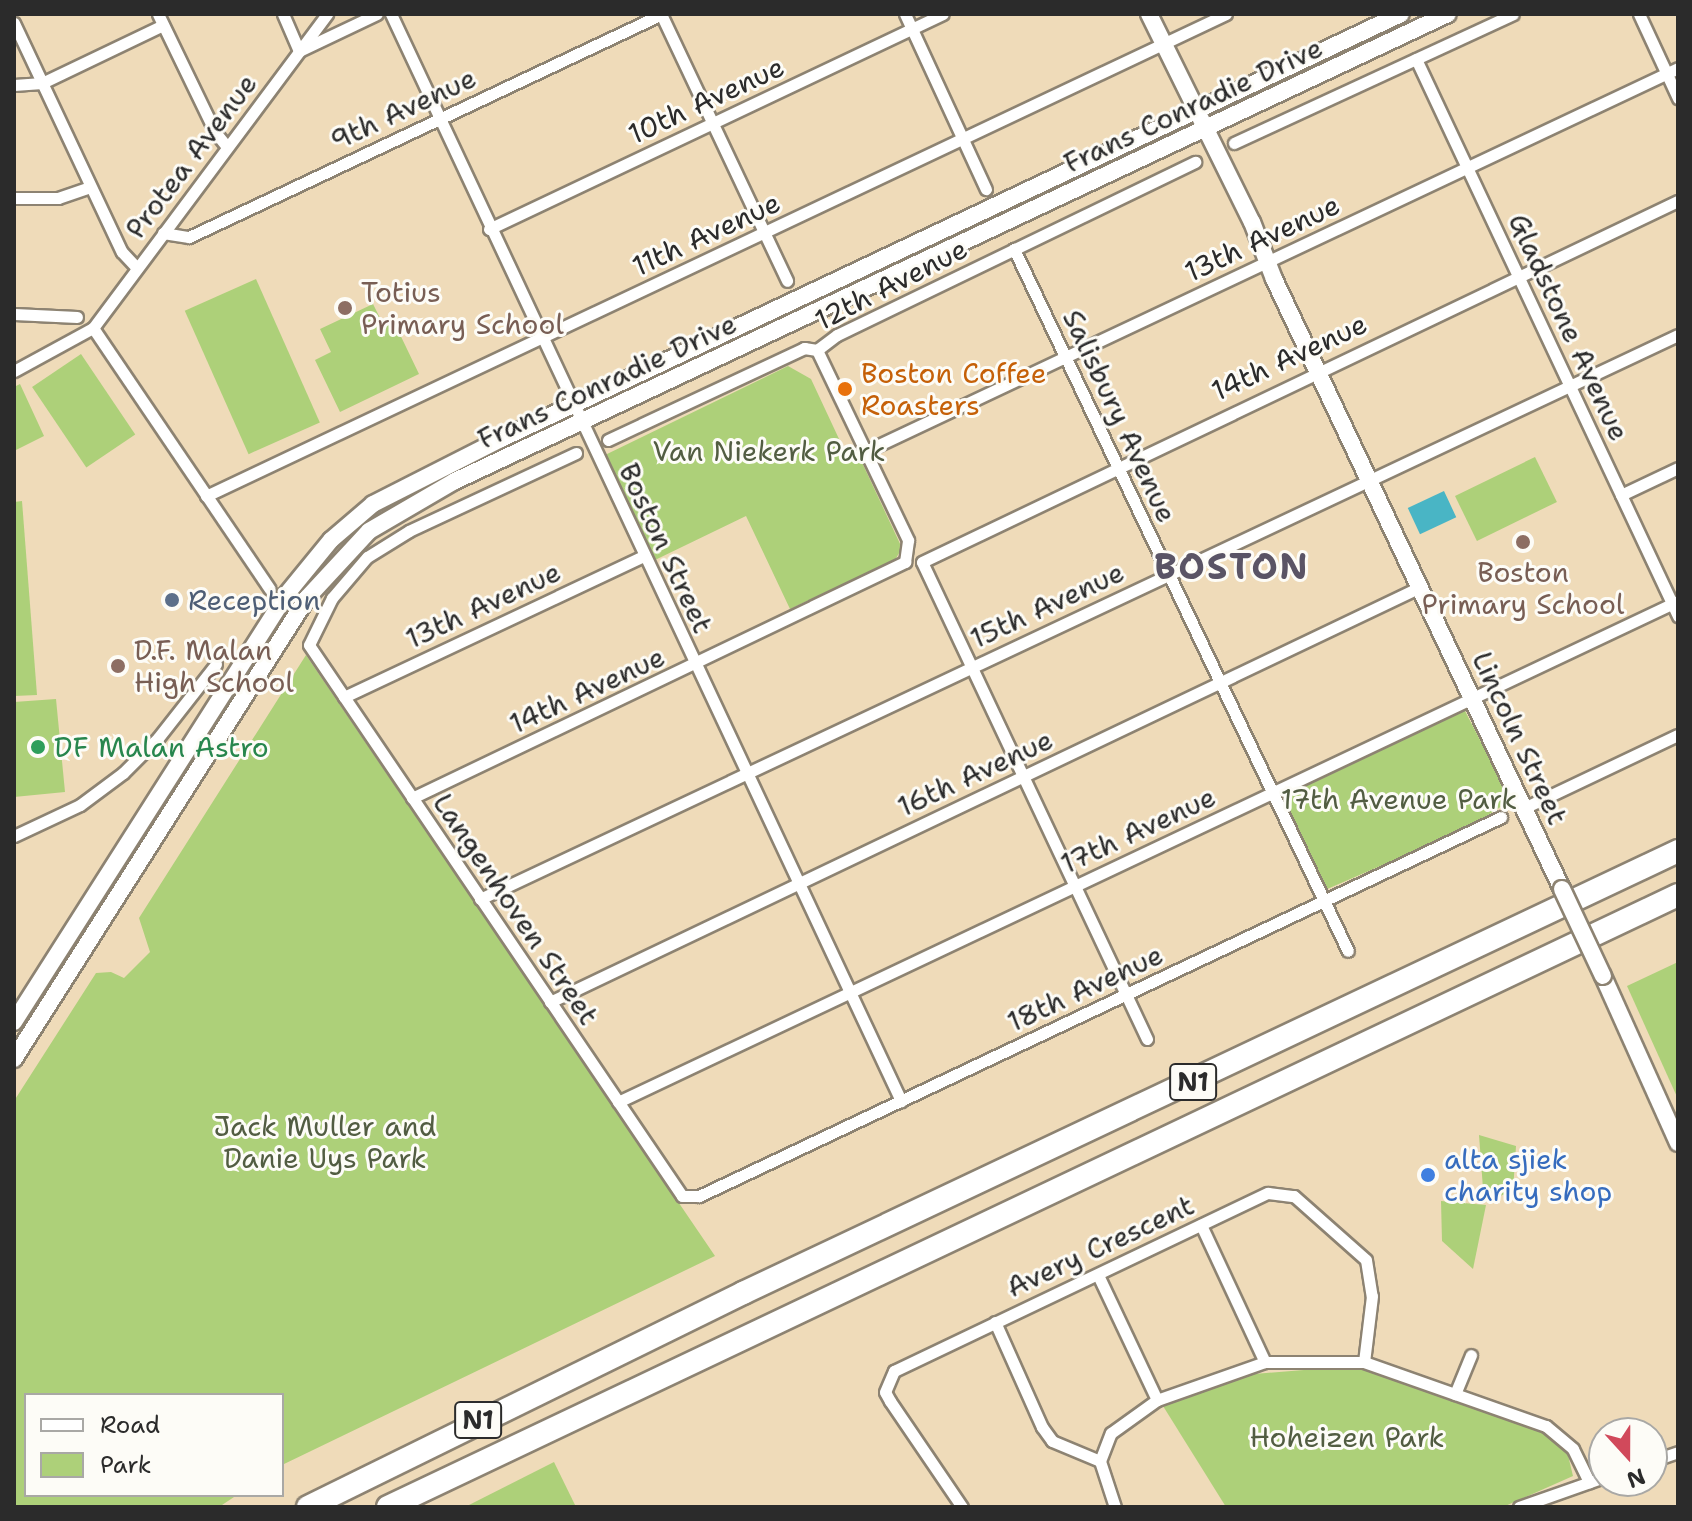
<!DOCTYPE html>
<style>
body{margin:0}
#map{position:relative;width:1692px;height:1521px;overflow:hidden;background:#efdbb9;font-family:"Shantell Sans",sans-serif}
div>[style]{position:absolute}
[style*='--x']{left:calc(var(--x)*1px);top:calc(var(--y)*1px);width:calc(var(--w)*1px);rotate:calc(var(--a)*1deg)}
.green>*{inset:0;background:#add079;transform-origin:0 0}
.water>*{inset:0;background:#49b5c5;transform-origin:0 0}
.roads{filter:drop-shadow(2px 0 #8d8372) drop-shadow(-2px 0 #8d8372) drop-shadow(0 2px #8d8372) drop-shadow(0 -2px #8d8372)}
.street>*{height:11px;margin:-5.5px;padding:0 5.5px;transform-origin:5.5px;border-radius:5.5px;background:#fff}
.secondary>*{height:16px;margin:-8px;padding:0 8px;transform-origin:8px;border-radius:8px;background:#fff}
.highway>*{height:22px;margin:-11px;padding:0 11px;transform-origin:11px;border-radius:11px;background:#fff}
.bridges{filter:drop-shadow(2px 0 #8d8372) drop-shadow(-2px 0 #8d8372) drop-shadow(0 2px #8d8372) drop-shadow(0 -2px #8d8372)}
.secondary-bridge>*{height:16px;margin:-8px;padding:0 8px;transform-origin:8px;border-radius:8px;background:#fff}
.dots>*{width:22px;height:22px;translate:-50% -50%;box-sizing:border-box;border:4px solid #fdfcf7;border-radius:50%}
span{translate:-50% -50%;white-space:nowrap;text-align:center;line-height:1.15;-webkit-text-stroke:6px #fdfcf7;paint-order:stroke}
.shield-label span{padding:2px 6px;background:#fdfcf7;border:2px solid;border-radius:6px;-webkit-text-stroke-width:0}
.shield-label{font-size:26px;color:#2b2b2b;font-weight:700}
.street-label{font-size:28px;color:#2b2b2b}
.education-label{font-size:28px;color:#785e54}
.left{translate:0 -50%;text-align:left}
.food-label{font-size:28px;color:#c56008}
.park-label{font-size:28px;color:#525d42}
.service-label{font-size:28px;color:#4e5e75}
.leisure-label{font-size:28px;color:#27864d}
.shop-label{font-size:28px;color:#366cbe}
.district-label{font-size:36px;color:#5a5465;font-weight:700;letter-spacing:2px}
.frame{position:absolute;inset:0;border:16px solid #2b2b2b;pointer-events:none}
.legend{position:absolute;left:24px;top:1393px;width:260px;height:104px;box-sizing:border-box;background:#fdfcf7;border:2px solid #a9a8a5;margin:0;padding:10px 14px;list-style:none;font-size:24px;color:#2b2b2b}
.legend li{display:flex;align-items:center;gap:16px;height:40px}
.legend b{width:40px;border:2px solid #a9a8a5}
.north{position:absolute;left:1588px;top:1417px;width:80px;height:80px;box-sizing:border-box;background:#fdfcf7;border:2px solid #a9a8a5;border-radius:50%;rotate:159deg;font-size:22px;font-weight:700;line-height:32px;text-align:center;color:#2b2b2b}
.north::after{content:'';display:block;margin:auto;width:28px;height:36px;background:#d1495b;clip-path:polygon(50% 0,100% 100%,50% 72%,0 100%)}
</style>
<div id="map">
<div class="green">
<i style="left:256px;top:279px;width:157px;height:78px;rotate:66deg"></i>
<i style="clip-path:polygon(373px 304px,384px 326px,394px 322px,419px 374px,340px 412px,315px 360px,331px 352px,320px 329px)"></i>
<i style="left:81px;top:354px;width:97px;height:59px;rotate:56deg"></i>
<i style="clip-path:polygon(788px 366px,811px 379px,847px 456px,858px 454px,902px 548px,895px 560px,790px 609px,746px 516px,655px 560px,605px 455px)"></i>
<i style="clip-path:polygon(20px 384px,44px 436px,14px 451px,14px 387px)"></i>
<i style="left:1535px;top:457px;width:50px;height:89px;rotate:64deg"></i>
<i style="clip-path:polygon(22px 501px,37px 695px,14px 696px,14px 502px)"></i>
<i style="clip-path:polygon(306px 655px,715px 1256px,282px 1465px,282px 1395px,26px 1395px,26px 1495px,237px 1495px,219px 1507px,14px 1507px,14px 1101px,96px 973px,111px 972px,124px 978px,150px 952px,139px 918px)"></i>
<i style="clip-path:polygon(56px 699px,65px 792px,14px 797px,14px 702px)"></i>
<i style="clip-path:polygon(1464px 709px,1511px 800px,1470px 827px,1325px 890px,1285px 804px,1287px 794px)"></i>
<i style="clip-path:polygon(1678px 962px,1678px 1099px,1627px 986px)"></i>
<i style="clip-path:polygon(1479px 1135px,1516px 1146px,1513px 1191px,1484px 1202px)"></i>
<i style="clip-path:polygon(1441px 1201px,1486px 1205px,1473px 1269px,1442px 1241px)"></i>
<i style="clip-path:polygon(1353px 1366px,1546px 1433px,1567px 1451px,1573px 1476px,1503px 1507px,1226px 1507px,1163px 1406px,1254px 1374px)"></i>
<i style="clip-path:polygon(554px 1462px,576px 1507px,465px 1507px)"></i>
</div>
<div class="water">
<i style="left:1444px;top:491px;width:29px;height:40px;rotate:65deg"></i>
</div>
<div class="roads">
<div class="street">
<i style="--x:158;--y:14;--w:131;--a:64.2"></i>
<i style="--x:215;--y:132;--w:19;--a:51"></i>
<i style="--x:283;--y:14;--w:40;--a:66.6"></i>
<i style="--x:299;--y:51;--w:86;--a:-25.4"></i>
<i style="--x:391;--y:14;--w:1201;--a:64.86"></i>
<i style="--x:661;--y:14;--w:295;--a:64.7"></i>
<i style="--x:905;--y:14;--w:193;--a:65.2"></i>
<i style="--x:1639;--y:14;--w:93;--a:65.1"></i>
<i style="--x:14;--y:23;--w:253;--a:64.8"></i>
<i style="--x:122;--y:252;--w:22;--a:47"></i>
<i style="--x:1416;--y:59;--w:616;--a:64.81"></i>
<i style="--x:14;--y:85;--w:28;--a:-4"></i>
<i style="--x:42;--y:83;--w:134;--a:-25.6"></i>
<i style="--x:1234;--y:143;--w:307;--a:-24.8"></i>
<i style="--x:14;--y:198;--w:44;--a:0"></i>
<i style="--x:58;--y:198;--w:34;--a:-19"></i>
<i style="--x:489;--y:229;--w:502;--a:-25.34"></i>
<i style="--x:163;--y:233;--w:26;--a:9"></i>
<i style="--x:189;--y:237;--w:523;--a:-25.24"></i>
<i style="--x:1014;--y:249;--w:777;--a:64.56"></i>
<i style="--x:14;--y:314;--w:63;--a:2.7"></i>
<i style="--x:93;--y:328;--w:315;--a:55.9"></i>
<i style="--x:817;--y:350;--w:25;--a:-37"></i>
<i style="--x:837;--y:335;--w:398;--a:-25.8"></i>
<i style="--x:14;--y:371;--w:90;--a:-28.6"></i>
<i style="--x:93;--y:328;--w:392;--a:-53.3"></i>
<i style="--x:608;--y:440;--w:217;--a:-25.1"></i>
<i style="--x:804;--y:348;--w:13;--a:9"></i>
<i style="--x:866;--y:451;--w:898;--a:-25.25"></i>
<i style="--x:576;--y:453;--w:184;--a:155"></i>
<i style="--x:409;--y:531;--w:49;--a:148.2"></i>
<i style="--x:367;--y:557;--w:54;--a:130.5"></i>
<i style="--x:332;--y:598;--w:52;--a:116.1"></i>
<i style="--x:309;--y:645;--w:665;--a:55.9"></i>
<i style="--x:682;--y:1196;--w:17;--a:0"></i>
<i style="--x:699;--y:1196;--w:887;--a:-25.29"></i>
<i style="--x:1621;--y:495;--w:63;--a:-25.3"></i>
<i style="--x:206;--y:496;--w:1128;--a:-25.29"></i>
<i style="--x:344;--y:697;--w:331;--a:-25.2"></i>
<i style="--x:412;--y:798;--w:547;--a:-25.58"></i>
<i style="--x:905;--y:562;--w:22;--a:-82"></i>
<i style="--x:908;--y:540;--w:211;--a:-115.6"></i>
<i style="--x:1524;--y:808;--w:170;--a:-25.4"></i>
<i style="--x:14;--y:836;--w:73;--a:-25.2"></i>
<i style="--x:80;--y:805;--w:54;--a:-36.7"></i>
<i style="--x:123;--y:773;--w:49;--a:-45"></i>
<i style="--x:158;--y:738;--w:94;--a:-51.9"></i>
<i style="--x:480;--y:899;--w:1324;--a:-25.21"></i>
<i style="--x:550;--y:1002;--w:964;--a:-25.5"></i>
<i style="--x:1147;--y:1039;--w:527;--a:-115.25"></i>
<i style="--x:922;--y:562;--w:838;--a:-25.53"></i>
<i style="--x:618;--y:1102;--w:1172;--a:-25.3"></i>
<i style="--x:1201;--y:1225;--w:151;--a:65"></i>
<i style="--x:1098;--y:1275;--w:138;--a:64.7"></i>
<i style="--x:995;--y:1322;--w:115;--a:65.9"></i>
<i style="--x:1042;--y:1427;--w:17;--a:54"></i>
<i style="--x:1052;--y:1441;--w:52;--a:22.6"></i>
<i style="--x:1455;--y:1394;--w:42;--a:-67.7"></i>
<i style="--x:1652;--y:1461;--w:28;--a:-19"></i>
<i style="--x:962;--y:1507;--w:128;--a:-124.2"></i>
<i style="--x:890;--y:1401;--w:10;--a:-119"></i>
<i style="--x:885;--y:1392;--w:23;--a:-67"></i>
<i style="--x:894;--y:1371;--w:414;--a:-25.5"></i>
<i style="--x:1268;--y:1193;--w:26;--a:7"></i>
<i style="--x:1294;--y:1196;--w:96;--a:41.6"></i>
<i style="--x:1366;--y:1260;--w:36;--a:81"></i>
<i style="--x:1372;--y:1296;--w:66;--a:96.9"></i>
<i style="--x:1115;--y:1507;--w:48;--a:-108.1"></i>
<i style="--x:1100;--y:1461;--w:30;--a:-69"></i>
<i style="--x:1111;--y:1433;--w:57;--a:-35.7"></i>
<i style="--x:1157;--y:1400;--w:114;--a:-19.4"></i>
<i style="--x:1265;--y:1362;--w:99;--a:0"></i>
<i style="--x:1364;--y:1362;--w:193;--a:19.4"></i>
<i style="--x:1546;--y:1426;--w:35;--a:40"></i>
<i style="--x:1573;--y:1449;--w:37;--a:64"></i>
<i style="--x:1519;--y:1507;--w:90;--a:-19.4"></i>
</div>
<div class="secondary">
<i style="--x:1149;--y:14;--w:232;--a:63.7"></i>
<i style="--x:1252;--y:222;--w:61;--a:68.9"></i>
<i style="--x:1274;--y:279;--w:675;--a:64.73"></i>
<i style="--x:1603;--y:976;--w:183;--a:65.8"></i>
<i style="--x:14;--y:1022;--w:506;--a:-57.5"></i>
<i style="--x:286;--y:595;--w:71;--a:-50.7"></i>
<i style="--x:331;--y:540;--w:55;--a:-40.6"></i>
<i style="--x:373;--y:504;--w:144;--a:-26.9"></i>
<i style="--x:501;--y:439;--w:995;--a:-25.28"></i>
<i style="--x:14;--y:1059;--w:546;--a:-57.56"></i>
<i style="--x:307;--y:598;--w:91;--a:-47.2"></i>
<i style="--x:369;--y:531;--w:99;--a:-30.2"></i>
<i style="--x:455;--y:481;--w:1097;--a:-25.19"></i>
</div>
<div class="highway">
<i style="--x:308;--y:1507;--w:485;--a:-26.2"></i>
<i style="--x:743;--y:1293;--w:1034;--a:-25.3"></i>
<i style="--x:388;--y:1507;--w:1428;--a:-25.38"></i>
</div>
</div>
<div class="bridges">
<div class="secondary-bridge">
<i style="--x:1562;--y:889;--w:96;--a:64.8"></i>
</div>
</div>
<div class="dots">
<i style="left:345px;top:308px;background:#8d6e63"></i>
<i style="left:845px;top:389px;background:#e8710a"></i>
<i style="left:1523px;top:542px;background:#8d6e63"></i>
<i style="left:172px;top:600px;background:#5c6f8a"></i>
<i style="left:118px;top:666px;background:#8d6e63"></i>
<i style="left:38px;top:747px;background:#2e9e5b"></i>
<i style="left:1428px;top:1175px;background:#3f7fe0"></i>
</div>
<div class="shield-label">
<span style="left:1193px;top:1082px">N1</span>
<span style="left:478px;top:1420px">N1</span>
</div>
<div class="street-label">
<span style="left:706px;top:100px;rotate:-25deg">10th Avenue</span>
<span style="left:1193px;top:105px;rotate:-25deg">Frans Conradie Drive</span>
<span style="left:403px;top:109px;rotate:-25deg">9th Avenue</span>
<span style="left:191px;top:156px;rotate:-53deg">Protea Avenue</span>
<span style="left:706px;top:234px;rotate:-25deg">11th Avenue</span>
<span style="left:1262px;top:238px;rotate:-25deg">13th Avenue</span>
<span style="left:891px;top:284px;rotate:-27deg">12th Avenue</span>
<span style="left:1569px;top:327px;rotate:65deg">Gladstone Avenue</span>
<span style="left:1289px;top:357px;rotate:-25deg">14th Avenue</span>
<span style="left:607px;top:381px;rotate:-25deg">Frans Conradie Drive</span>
<span style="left:1120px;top:416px;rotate:65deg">Salisbury Avenue</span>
<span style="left:666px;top:548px;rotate:65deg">Boston Street</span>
<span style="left:483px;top:605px;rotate:-25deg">13th Avenue</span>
<span style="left:1047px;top:605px;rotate:-25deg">15th Avenue</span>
<span style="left:587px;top:690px;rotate:-25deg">14th Avenue</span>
<span style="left:1520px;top:738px;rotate:65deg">Lincoln Street</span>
<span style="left:975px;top:773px;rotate:-25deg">16th Avenue</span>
<span style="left:1138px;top:830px;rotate:-25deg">17th Avenue</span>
<span style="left:516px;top:909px;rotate:56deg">Langenhoven Street</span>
<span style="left:1085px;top:988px;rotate:-25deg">18th Avenue</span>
<span style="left:1100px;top:1246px;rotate:-25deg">Avery Crescent</span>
</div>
<div class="education-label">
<span class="left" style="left:361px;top:308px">Totius<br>Primary School</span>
<span style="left:1523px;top:588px">Boston<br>Primary School</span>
<span class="left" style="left:134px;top:666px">D.F. Malan<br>High School</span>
</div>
<div class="food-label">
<span class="left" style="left:861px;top:389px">Boston Coffee<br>Roasters</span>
</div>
<div class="park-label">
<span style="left:769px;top:451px">Van Niekerk Park</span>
<span style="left:1399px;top:799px">17th Avenue Park</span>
<span style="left:325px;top:1142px">Jack Muller and<br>Danie Uys Park</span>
<span style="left:1347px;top:1437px">Hoheizen Park</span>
</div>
<div class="service-label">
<span class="left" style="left:188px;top:600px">Reception</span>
</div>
<div class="leisure-label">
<span class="left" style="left:54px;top:747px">DF Malan Astro</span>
</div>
<div class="shop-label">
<span class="left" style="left:1444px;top:1175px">alta sjiek<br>charity shop</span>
</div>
<div class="district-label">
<span style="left:1232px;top:567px">BOSTON</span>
</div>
<div class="frame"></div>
<ul class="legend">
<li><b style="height:10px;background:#fff"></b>Road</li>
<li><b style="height:22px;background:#add079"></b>Park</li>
</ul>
<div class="north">N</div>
</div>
